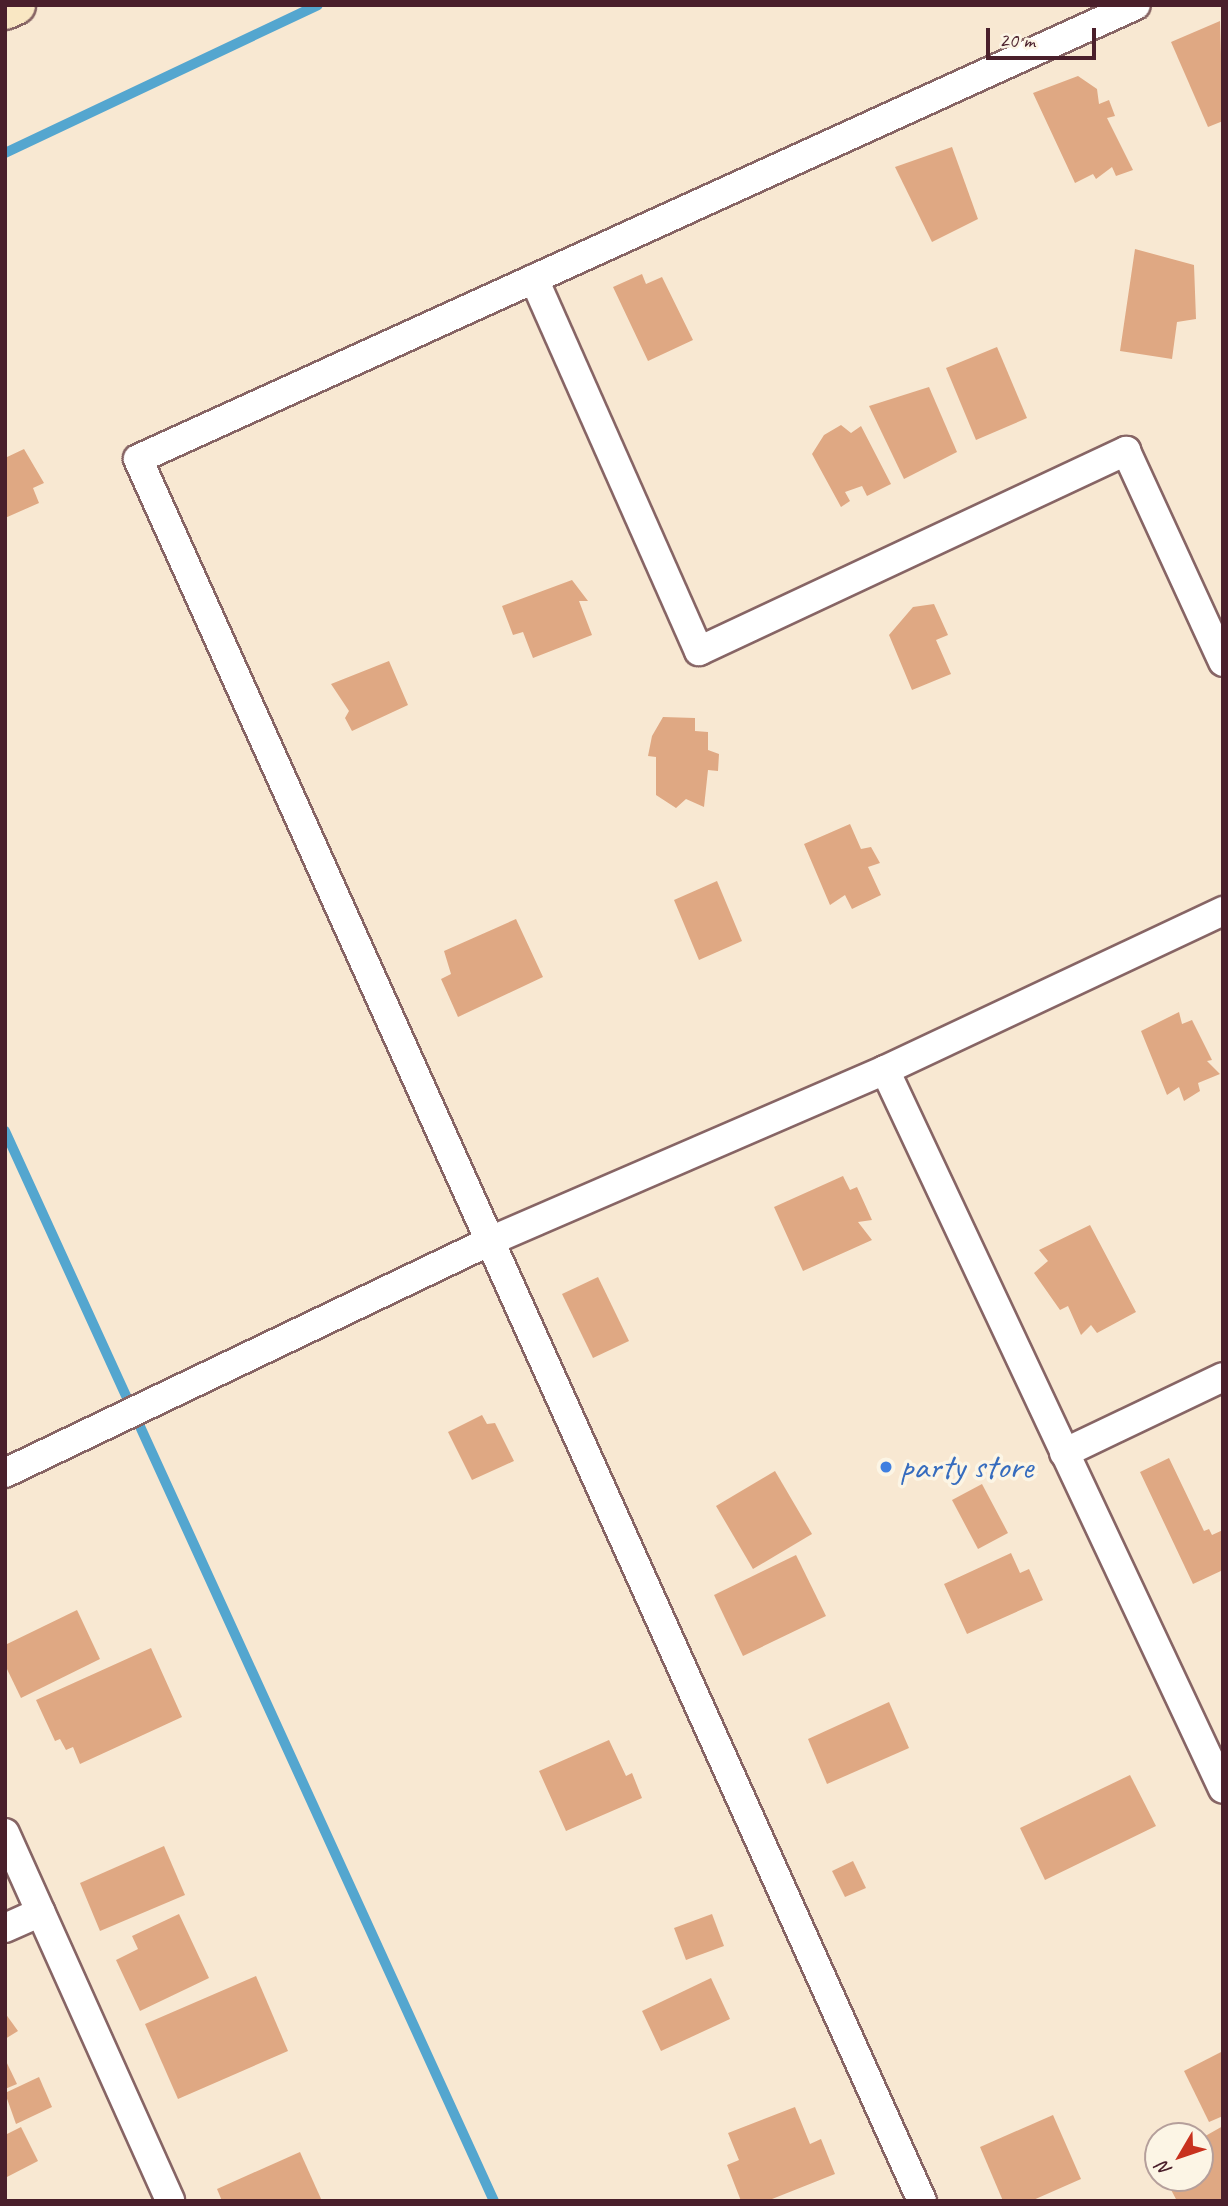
<!DOCTYPE html>
<style>
body{margin:0}
#map{position:relative;width:1228px;height:2206px;overflow:hidden;background:#f8e8d2;font-family:Caveat,sans-serif}
div>[style]{position:absolute}
.stream>*{height:10px;margin:-5px;padding:0 5px;transform-origin:5px;border-radius:5px;background:#54a6cf}
.building>*{inset:0;background:#dfa883}
.roads{filter:drop-shadow(2px 0 #876565) drop-shadow(-2px 0 #876565) drop-shadow(0 2px #876565) drop-shadow(0 -2px #876565)}
.street>*{height:28px;margin:-14px;padding:0 14px;transform-origin:14px;border-radius:14px;background:#fff}
.secondary>*{height:38px;margin:-19px;padding:0 19px;transform-origin:19px;border-radius:19px;background:#f9e7c3}
.dots>*{width:19px;height:19px;translate:-50% -50%;box-sizing:border-box;border:4px solid #fcf5e5;border-radius:50%}
span{translate:-50% -50%;white-space:nowrap;text-align:center;line-height:1.15;-webkit-text-stroke:7px #fcf5e5;paint-order:stroke}
.shop-label{font-size:35px;color:#366cbe}
.left{translate:0 -50%;text-align:left}
.frame{position:absolute;inset:0;border:7px solid #4a1f2b;pointer-events:none}
.north{position:absolute;left:1144px;top:2122px;width:70px;height:70px;box-sizing:border-box;background:#fcf5e5;border:2px solid #b59f9b;border-radius:50%;rotate:231deg;font-size:19px;font-weight:700;line-height:28px;text-align:center;color:#4a1f2b}
.north::after{content:'';display:block;margin:auto;width:24px;height:32px;background:#c8321e;clip-path:polygon(50% 0,100% 100%,50% 72%,0 100%)}
.scale{position:absolute;left:986px;top:28px;width:110px;height:32px;box-sizing:border-box;border:4px solid #4a1f2b;border-top:0;padding-left:9px;font-size:21px;line-height:24px;white-space:nowrap;color:#4a1f2b;-webkit-text-stroke:5px #fcf5e5;paint-order:stroke}
</style>
<div id="map">
<div class="stream">
<div style="left:5px;top:153px;width:346px;rotate:-25.3deg"></div>
<div style="left:5px;top:1131px;width:1176px;rotate:65.44deg"></div>
</div>
<div class="building">
<div style="clip-path:polygon(1220px 21px,1223px 121px,1208px 127px,1171px 42px)"></div>
<div style="clip-path:polygon(1078px 76px,1097px 89px,1099px 104px,1109px 100px,1115px 116px,1107px 118px,1133px 170px,1116px 176px,1112px 167px,1096px 179px,1093px 174px,1075px 183px,1033px 93px)"></div>
<div style="clip-path:polygon(952px 147px,978px 219px,932px 242px,895px 167px)"></div>
<div style="clip-path:polygon(1135px 249px,1194px 265px,1196px 319px,1177px 322px,1172px 359px,1120px 351px)"></div>
<div style="clip-path:polygon(642px 274px,646px 284px,662px 277px,693px 340px,648px 361px,613px 287px)"></div>
<div style="clip-path:polygon(997px 347px,1027px 418px,976px 440px,946px 368px)"></div>
<div style="clip-path:polygon(929px 387px,957px 452px,904px 479px,869px 406px)"></div>
<div style="clip-path:polygon(841px 425px,851px 433px,861px 426px,891px 484px,867px 496px,862px 486px,845px 492px,850px 501px,841px 507px,812px 454px,824px 435px)"></div>
<div style="clip-path:polygon(24px 449px,44px 483px,33px 488px,39px 503px,5px 518px,5px 458px)"></div>
<div style="clip-path:polygon(572px 580px,588px 601px,579px 601px,592px 635px,533px 658px,523px 632px,513px 635px,502px 606px)"></div>
<div style="clip-path:polygon(934px 604px,948px 635px,936px 640px,951px 674px,912px 690px,889px 635px,913px 607px)"></div>
<div style="clip-path:polygon(389px 661px,408px 705px,352px 731px,345px 718px,349px 711px,331px 684px)"></div>
<div style="clip-path:polygon(663px 717px,695px 718px,695px 731px,708px 732px,708px 750px,719px 754px,718px 771px,708px 770px,704px 807px,686px 799px,676px 808px,656px 795px,656px 757px,648px 756px,652px 736px)"></div>
<div style="clip-path:polygon(850px 824px,861px 849px,871px 847px,880px 863px,868px 867px,881px 895px,852px 909px,845px 895px,830px 905px,804px 844px)"></div>
<div style="clip-path:polygon(717px 881px,742px 941px,699px 960px,674px 900px)"></div>
<div style="clip-path:polygon(516px 919px,543px 977px,458px 1017px,441px 979px,451px 974px,444px 951px)"></div>
<div style="clip-path:polygon(1179px 1012px,1182px 1024px,1192px 1020px,1212px 1060px,1207px 1061px,1220px 1074px,1198px 1083px,1200px 1091px,1184px 1101px,1179px 1087px,1167px 1095px,1141px 1031px)"></div>
<div style="clip-path:polygon(843px 1176px,850px 1190px,857px 1187px,872px 1220px,858px 1222px,872px 1240px,803px 1271px,774px 1207px)"></div>
<div style="clip-path:polygon(1090px 1225px,1136px 1312px,1097px 1333px,1091px 1325px,1081px 1335px,1068px 1306px,1060px 1310px,1034px 1273px,1048px 1261px,1039px 1250px)"></div>
<div style="clip-path:polygon(598px 1277px,629px 1341px,593px 1358px,562px 1294px)"></div>
<div style="clip-path:polygon(482px 1415px,487px 1424px,495px 1423px,514px 1461px,472px 1480px,448px 1432px)"></div>
<div style="clip-path:polygon(1169px 1458px,1204px 1531px,1209px 1529px,1212px 1535px,1223px 1530px,1223px 1570px,1193px 1584px,1140px 1472px)"></div>
<div style="clip-path:polygon(775px 1471px,812px 1534px,753px 1569px,716px 1506px)"></div>
<div style="clip-path:polygon(982px 1484px,1008px 1533px,978px 1549px,952px 1500px)"></div>
<div style="clip-path:polygon(1011px 1553px,1020px 1573px,1029px 1569px,1043px 1600px,967px 1634px,944px 1584px)"></div>
<div style="clip-path:polygon(796px 1555px,826px 1616px,743px 1656px,714px 1595px)"></div>
<div style="clip-path:polygon(77px 1610px,100px 1659px,21px 1698px,5px 1665px,5px 1645px)"></div>
<div style="clip-path:polygon(151px 1648px,182px 1717px,80px 1764px,73px 1747px,66px 1750px,60px 1739px,55px 1741px,36px 1700px)"></div>
<div style="clip-path:polygon(889px 1702px,909px 1748px,827px 1784px,808px 1739px)"></div>
<div style="clip-path:polygon(609px 1740px,626px 1776px,632px 1773px,642px 1798px,566px 1831px,539px 1771px)"></div>
<div style="clip-path:polygon(1130px 1775px,1156px 1826px,1045px 1880px,1020px 1828px)"></div>
<div style="clip-path:polygon(164px 1846px,185px 1895px,100px 1931px,80px 1883px)"></div>
<div style="clip-path:polygon(853px 1861px,866px 1888px,845px 1897px,832px 1871px)"></div>
<div style="clip-path:polygon(179px 1914px,209px 1978px,140px 2011px,116px 1960px,138px 1949px,132px 1936px)"></div>
<div style="clip-path:polygon(712px 1914px,724px 1946px,686px 1960px,674px 1928px)"></div>
<div style="clip-path:polygon(256px 1976px,288px 2051px,178px 2099px,145px 2024px)"></div>
<div style="clip-path:polygon(711px 1978px,730px 2019px,661px 2051px,642px 2011px)"></div>
<div style="clip-path:polygon(5px 2013px,18px 2031px,5px 2039px)"></div>
<div style="clip-path:polygon(1223px 2051px,1223px 2116px,1209px 2122px,1184px 2071px)"></div>
<div style="clip-path:polygon(5px 2059px,17px 2084px,5px 2089px)"></div>
<div style="clip-path:polygon(39px 2077px,52px 2107px,16px 2124px,5px 2093px)"></div>
<div style="clip-path:polygon(795px 2107px,810px 2144px,821px 2139px,835px 2174px,767px 2201px,741px 2201px,727px 2165px,739px 2160px,728px 2133px)"></div>
<div style="clip-path:polygon(1053px 2115px,1081px 2179px,1031px 2201px,1003px 2201px,980px 2147px)"></div>
<div style="clip-path:polygon(1223px 2126px,1223px 2201px,1177px 2201px,1169px 2186px,1181px 2178px,1200px 2178px,1200px 2164px,1207px 2160px,1200px 2139px)"></div>
<div style="clip-path:polygon(21px 2127px,38px 2161px,5px 2178px,5px 2135px)"></div>
<div style="clip-path:polygon(300px 2152px,322px 2201px,222px 2201px,217px 2189px)"></div>
</div>
<div class="roads">
<div class="street">
<div style="left:534px;top:279px;width:407px;rotate:66.1deg"></div>
<div style="left:699px;top:651px;width:472px;rotate:-25.1deg"></div>
<div style="left:1126px;top:451px;width:232px;rotate:65.3deg"></div>
<div style="left:885px;top:1070px;width:794px;rotate:64.82deg"></div>
<div style="left:1064px;top:1453px;width:176px;rotate:-25.5deg"></div>
<div style="left:5px;top:1473px;width:538px;rotate:-25.56deg"></div>
<div style="left:490px;top:1241px;width:430px;rotate:-23.4deg"></div>
<div style="left:885px;top:1070px;width:374px;rotate:-25.2deg"></div>
<div style="left:5px;top:1833px;width:403px;rotate:65.8deg"></div>
<div style="left:5px;top:1928px;width:39px;rotate:-24deg"></div>
<div style="left:922px;top:2201px;width:1910px;rotate:-114.23deg"></div>
<div style="left:138px;top:459px;width:1096px;rotate:-24.46deg"></div>
</div>
<div class="secondary">
<div style="left:5px;top:10px;width:12px;rotate:-24deg"></div>
</div>
</div>
<div class="dots">
<div style="left:886px;top:1467px;background:#3f7fe0"></div>
</div>
<div class="shop-label">
<span class="left" style="left:900px;top:1467px">party store</span>
</div>
<div class="frame"></div>
<div class="north">N</div>
<div class="scale">20 m</div>
</div>
